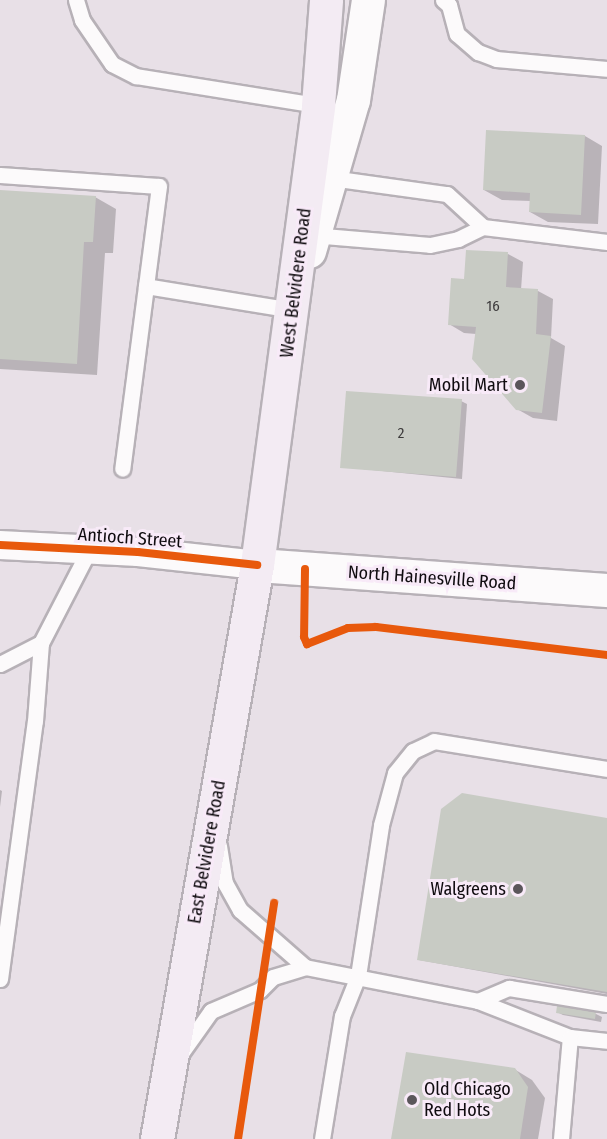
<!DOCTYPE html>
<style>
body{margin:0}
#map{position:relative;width:607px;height:1139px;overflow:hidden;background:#e8e0e7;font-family:"Fira Sans Condensed",sans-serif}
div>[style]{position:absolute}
.shadow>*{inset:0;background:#0003}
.building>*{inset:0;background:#c8cbc4}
.roads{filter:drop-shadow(2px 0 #b7b1b7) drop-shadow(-2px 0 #b7b1b7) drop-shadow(0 2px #b7b1b7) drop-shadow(0 -2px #b7b1b7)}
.service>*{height:15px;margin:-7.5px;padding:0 7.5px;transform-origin:7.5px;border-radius:7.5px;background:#fcfafb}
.minor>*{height:28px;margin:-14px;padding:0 14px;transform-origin:14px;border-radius:14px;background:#fcfafb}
.secondary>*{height:33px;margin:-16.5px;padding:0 16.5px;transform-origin:16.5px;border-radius:16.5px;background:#fcfafb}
.primary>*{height:33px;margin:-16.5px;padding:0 16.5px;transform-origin:16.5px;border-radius:16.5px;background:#f3ebf3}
.cycleway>*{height:8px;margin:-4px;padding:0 4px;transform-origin:4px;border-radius:4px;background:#e8590c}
.dots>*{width:16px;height:16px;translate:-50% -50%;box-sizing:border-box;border:3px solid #f8eaf8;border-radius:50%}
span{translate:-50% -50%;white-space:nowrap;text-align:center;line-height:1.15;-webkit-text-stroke:6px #f8eaf8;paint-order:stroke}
.number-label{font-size:15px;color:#3d3b3c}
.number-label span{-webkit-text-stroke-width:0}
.street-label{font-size:18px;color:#0f0b0f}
.poi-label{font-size:18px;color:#0f0b0f}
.right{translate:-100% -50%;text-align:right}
.left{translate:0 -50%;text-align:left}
</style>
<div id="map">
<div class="shadow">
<div style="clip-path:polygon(585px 136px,602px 146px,598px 224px,548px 222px,530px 212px,531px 201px,502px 200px,484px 190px)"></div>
<div style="clip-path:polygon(0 191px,95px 197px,116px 209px,113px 253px,105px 253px,97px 375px,0 369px)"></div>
<div style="clip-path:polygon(508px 254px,523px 262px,521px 290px,538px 291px,553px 299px,551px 338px,565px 346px,557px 421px,533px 418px,517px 409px,476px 334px,464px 333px,449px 324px,466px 281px)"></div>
<div style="clip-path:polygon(461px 401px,467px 404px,462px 479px,342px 467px)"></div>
<div style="clip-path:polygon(0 790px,2px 791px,0 807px)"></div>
<div style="clip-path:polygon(607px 819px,607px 994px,419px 960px)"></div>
<div style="clip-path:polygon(558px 1007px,596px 1014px,602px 1017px,601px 1022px,563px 1015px,557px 1012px)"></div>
<div style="clip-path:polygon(514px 1069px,532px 1080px,545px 1098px,538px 1139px,393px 1139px)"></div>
</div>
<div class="building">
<div style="clip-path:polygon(486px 130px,585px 135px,581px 215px,529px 212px,530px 193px,483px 190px)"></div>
<div style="clip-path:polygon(0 190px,96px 196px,93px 242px,84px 242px,77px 364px,0 359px)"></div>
<div style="clip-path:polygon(466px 250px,508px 252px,506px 287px,538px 289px,536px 334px,551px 336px,542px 413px,516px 410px,472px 359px,476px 327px,448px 325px,451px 278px,464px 279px)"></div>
<div style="clip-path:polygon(346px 391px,462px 399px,456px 477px,340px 468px)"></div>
<div style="clip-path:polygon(462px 793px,607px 818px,607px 992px,417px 960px,441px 809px)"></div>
<div style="clip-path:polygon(557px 1006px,596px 1012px,595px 1019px,556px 1013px)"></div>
<div style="clip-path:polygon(406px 1052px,515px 1068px,528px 1087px,520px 1139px,391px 1139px)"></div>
</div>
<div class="roads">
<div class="service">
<div style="left:76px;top:0;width:21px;rotate:73deg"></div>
<div style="left:82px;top:20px;width:53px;rotate:55.7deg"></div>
<div style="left:112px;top:64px;width:27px;rotate:27deg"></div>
<div style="left:136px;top:76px;width:184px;rotate:9.1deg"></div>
<div style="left:443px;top:0;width:8px;rotate:40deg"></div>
<div style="left:449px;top:5px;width:30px;rotate:75deg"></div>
<div style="left:457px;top:34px;width:28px;rotate:41deg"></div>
<div style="left:478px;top:52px;width:19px;rotate:21deg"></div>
<div style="left:496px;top:59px;width:111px;rotate:5.1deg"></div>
<div style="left:0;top:175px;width:159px;rotate:4deg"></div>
<div style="left:159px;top:186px;width:285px;rotate:97.4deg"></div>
<div style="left:331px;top:178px;width:117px;rotate:7.9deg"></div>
<div style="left:447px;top:194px;width:49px;rotate:42.5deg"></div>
<div style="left:312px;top:235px;width:118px;rotate:4.8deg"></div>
<div style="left:430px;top:245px;width:29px;rotate:-12deg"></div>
<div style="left:458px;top:239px;width:28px;rotate:-26deg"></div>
<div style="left:483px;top:227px;width:125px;rotate:6.9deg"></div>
<div style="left:146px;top:286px;width:148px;rotate:9.3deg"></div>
<div style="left:0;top:664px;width:46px;rotate:-27.1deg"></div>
<div style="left:219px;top:846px;width:37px;rotate:81deg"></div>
<div style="left:225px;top:883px;width:31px;rotate:61deg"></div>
<div style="left:240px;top:910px;width:86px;rotate:41.2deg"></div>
<div style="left:305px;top:967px;width:176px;rotate:11.1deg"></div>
<div style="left:478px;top:1001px;width:99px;rotate:21.4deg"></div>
<div style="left:570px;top:1037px;width:37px;rotate:6deg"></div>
<div style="left:0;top:979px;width:260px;rotate:-82.3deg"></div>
<div style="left:35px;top:721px;width:78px;rotate:-85.6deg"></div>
<div style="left:41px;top:643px;width:105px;rotate:-62.7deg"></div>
<div style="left:478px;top:1001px;width:34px;rotate:-23deg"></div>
<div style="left:509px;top:988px;width:99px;rotate:9.3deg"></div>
<div style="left:182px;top:1052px;width:50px;rotate:-54.7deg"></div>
<div style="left:211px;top:1011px;width:53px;rotate:-23.2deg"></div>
<div style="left:260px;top:990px;width:18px;rotate:-45deg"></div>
<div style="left:273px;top:977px;width:34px;rotate:-17deg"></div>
<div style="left:322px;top:1139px;width:125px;rotate:-80.8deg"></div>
<div style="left:342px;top:1016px;width:43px;rotate:-68.2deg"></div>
<div style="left:358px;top:976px;width:153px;rotate:-81.3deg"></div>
<div style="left:381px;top:825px;width:54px;rotate:-74.9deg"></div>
<div style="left:395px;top:773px;width:28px;rotate:-51deg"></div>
<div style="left:413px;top:751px;width:23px;rotate:-25deg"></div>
<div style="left:434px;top:741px;width:175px;rotate:9.2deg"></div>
<div style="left:561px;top:1139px;width:102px;rotate:-85deg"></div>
</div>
<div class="minor">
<div style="left:0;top:545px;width:138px;rotate:2.9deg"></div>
<div style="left:138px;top:552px;width:120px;rotate:6.2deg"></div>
</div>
<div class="secondary">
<div style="left:309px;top:251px;width:157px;rotate:-73.8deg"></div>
<div style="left:353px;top:100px;width:101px;rotate:-81.5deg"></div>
<div style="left:257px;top:565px;width:351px;rotate:4.1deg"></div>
</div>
<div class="primary">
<div style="left:157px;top:1139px;width:583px;rotate:-80.12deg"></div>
<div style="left:257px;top:565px;width:464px;rotate:-82.4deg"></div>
<div style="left:318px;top:105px;width:105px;rotate:-85.6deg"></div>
</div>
</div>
<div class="cycleway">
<div style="left:0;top:545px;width:138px;rotate:2.9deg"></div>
<div style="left:138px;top:552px;width:120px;rotate:6.2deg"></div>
<div style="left:305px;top:569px;width:68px;rotate:90.8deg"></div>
<div style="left:304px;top:637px;width:8px;rotate:67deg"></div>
<div style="left:307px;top:644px;width:44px;rotate:-21.3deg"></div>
<div style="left:348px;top:628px;width:28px;rotate:-2deg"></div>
<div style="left:376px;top:627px;width:233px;rotate:6.9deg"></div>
<div style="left:238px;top:1139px;width:239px;rotate:-81.3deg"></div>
</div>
<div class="dots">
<div style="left:520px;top:385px;background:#5b565b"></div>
<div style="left:518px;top:889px;background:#5b565b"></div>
<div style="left:412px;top:1100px;background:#5b565b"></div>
</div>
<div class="number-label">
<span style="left:493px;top:307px">16</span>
<span style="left:401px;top:434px">2</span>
</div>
<div class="street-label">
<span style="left:296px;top:283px;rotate:-83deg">West Belvidere Road</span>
<span style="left:130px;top:538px;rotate:4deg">Antioch Street</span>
<span style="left:432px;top:578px;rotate:4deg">North Hainesville Road</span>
<span style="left:207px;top:852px;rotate:-80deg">East Belvidere Road</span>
</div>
<div class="poi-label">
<span class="right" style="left:508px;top:385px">Mobil Mart</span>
<span class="right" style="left:506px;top:889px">Walgreens</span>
<span class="left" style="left:424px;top:1100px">Old Chicago<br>Red Hots</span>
</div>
</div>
